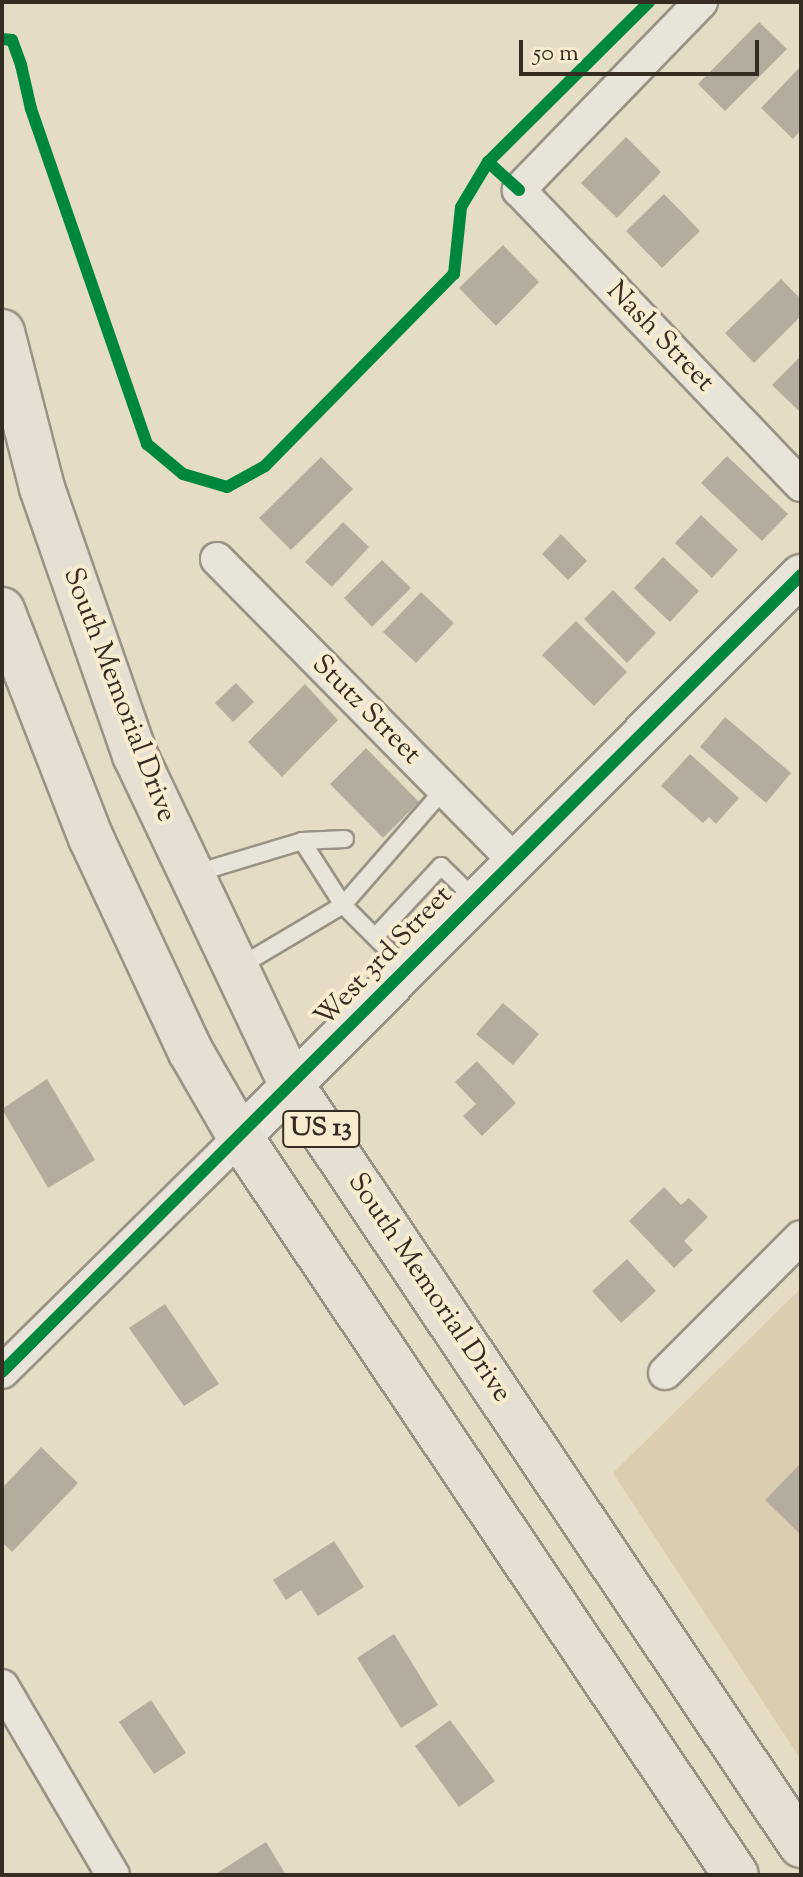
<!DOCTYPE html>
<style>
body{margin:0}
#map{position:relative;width:803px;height:1877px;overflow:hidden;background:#e5dcc5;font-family:"Sorts Mill Goudy",serif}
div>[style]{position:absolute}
.green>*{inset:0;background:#dbceb0}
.building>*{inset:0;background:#b4ad9d}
.roads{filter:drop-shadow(2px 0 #999385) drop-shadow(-2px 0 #999385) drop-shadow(0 2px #999385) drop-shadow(0 -2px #999385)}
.service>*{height:16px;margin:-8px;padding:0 8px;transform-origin:8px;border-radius:8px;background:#e9e4d9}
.minor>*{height:32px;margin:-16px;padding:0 16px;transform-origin:16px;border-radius:16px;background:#e9e4d9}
.tertiary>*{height:40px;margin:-20px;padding:0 20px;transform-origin:20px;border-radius:20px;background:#e9e4d9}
.primary>*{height:44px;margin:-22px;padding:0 22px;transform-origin:22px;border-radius:22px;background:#e6e0d3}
.cycleway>*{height:12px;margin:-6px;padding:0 6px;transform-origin:6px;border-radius:6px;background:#00873e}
span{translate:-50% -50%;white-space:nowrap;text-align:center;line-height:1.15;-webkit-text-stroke:8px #f7ecd0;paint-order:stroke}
.shield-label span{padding:2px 6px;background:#f7ecd0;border:2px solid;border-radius:6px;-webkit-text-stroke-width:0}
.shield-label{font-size:26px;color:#362d22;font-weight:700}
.street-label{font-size:28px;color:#362d22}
.frame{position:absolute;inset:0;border:4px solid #362d22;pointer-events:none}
.scale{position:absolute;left:519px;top:40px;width:240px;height:36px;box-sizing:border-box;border:4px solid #362d22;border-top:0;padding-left:10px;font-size:24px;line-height:28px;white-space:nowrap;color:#362d22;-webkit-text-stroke:6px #f7ecd0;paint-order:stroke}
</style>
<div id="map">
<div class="green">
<div style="clip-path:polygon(801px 1288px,801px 1760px,613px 1473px)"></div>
</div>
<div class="building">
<div style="clip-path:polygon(759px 22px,787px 49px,725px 111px,698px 84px)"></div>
<div style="clip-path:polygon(799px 68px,801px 130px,793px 139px,761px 108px)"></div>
<div style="clip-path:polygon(626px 137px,661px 172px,617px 218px,581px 183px)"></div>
<div style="clip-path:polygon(664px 194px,700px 231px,662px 268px,626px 231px)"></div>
<div style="clip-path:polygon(503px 245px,539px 282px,496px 326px,459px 288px)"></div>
<div style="clip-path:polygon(781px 279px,801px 299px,801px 316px,754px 363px,725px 333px)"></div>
<div style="clip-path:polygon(801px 356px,801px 413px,772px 385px)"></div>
<div style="clip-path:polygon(727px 456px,788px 514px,762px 541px,701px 483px)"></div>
<div style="clip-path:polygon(321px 457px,353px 489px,291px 550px,259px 518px)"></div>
<div style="clip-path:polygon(701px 515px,738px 550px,712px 578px,675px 543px)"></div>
<div style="clip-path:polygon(343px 522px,369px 547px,332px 587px,305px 562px)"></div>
<div style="clip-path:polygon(561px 534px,587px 561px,568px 580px,542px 554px)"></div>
<div style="clip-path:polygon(663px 557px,699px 591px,670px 622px,634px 588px)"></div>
<div style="clip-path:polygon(382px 560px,411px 588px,372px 627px,344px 598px)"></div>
<div style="clip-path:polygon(613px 590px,656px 633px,627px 663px,584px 619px)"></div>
<div style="clip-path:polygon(421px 592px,454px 623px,416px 663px,383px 632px)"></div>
<div style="clip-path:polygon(576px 621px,627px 672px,594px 706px,542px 655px)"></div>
<div style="clip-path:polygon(236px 683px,254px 702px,233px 722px,215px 703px)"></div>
<div style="clip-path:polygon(305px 684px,338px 720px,282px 777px,248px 742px)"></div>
<div style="clip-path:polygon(725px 717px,791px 773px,766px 803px,700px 747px)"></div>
<div style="clip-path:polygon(366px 748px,419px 802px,383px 838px,330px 784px)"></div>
<div style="clip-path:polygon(690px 754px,739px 798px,716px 824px,709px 817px,703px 823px,661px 786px)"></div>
<div style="clip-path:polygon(503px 1003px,539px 1034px,513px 1065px,476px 1034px)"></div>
<div style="clip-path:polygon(477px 1061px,516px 1103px,482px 1136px,463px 1116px,476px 1104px,455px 1082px)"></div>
<div style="clip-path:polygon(47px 1079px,95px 1160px,48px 1188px,2px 1109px)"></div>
<div style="clip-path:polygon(664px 1187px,681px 1205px,689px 1198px,708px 1217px,684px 1241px,693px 1250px,674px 1268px,629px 1221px)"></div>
<div style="clip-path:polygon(627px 1259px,656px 1291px,621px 1323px,592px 1291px)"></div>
<div style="clip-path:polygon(165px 1304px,219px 1384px,184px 1406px,129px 1328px)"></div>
<div style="clip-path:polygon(41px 1447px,78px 1483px,12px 1552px,2px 1542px,2px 1488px)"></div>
<div style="clip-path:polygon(801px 1463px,801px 1535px,765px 1500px)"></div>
<div style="clip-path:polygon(334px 1541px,364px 1587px,318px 1616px,301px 1590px,286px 1600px,273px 1580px)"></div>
<div style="clip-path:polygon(394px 1634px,438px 1705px,401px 1728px,357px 1658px)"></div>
<div style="clip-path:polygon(151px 1700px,186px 1753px,154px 1774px,119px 1722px)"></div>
<div style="clip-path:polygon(450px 1720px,495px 1781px,459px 1807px,415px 1746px)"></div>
<div style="clip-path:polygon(266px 1842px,286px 1875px,214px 1875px)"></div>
</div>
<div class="roads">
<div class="service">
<div style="left:302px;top:841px;width:43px;rotate:-2.7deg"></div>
<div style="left:193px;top:874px;width:114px;rotate:-16.8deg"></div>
<div style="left:302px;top:841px;width:76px;rotate:57.4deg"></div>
<div style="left:343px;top:905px;width:91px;rotate:45deg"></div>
<div style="left:375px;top:937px;width:97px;rotate:-47.1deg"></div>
<div style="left:441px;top:866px;width:47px;rotate:44.1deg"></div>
<div style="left:237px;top:968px;width:123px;rotate:-30.7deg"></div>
<div style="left:343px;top:905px;width:155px;rotate:-48.9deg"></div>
</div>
<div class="minor">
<div style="left:701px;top:2px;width:262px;rotate:134.1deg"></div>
<div style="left:519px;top:190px;width:408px;rotate:46.3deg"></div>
<div style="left:217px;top:559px;width:424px;rotate:45.4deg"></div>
<div style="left:2px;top:1372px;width:334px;rotate:-44.6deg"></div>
<div style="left:665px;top:1373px;width:192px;rotate:-45deg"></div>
<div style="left:2px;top:1686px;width:219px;rotate:59.6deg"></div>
</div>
<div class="tertiary">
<div style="left:240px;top:1137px;width:794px;rotate:-45.05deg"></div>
</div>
<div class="primary">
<div style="left:2px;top:332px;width:161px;rotate:75.6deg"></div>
<div style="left:42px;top:488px;width:283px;rotate:70.8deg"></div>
<div style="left:135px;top:755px;width:366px;rotate:64.6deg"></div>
<div style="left:292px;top:1086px;width:914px;rotate:56.15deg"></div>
<div style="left:2px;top:610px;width:245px;rotate:68.7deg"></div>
<div style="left:91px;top:838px;width:236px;rotate:65deg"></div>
<div style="left:191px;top:1052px;width:98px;rotate:60deg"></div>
<div style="left:240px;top:1137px;width:889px;rotate:56.1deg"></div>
</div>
</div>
<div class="cycleway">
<div style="left:2px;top:39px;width:10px;rotate:6deg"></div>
<div style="left:12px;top:40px;width:27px;rotate:70deg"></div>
<div style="left:21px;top:65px;width:45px;rotate:77.2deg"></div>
<div style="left:31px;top:109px;width:355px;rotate:70.9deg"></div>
<div style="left:147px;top:444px;width:47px;rotate:39.8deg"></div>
<div style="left:183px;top:474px;width:46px;rotate:16.5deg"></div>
<div style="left:227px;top:487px;width:43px;rotate:-28.9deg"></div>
<div style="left:265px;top:466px;width:269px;rotate:-45.5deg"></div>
<div style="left:454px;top:274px;width:67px;rotate:-84deg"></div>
<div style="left:461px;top:207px;width:52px;rotate:-59deg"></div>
<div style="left:519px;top:190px;width:42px;rotate:-137.9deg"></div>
<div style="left:488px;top:162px;width:227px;rotate:-44.8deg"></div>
<div style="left:2px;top:1372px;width:1129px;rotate:-44.93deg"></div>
</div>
<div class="shield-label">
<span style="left:321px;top:1129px">US 13</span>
</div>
<div class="street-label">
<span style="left:660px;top:337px;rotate:46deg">Nash Street</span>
<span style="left:119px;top:695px;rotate:69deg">South Memorial Drive</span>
<span style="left:366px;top:710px;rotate:45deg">Stutz Street</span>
<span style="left:384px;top:957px;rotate:-46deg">West 3rd Street</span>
<span style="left:429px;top:1288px;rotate:56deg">South Memorial Drive</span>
</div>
<div class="frame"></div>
<div class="scale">50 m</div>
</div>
